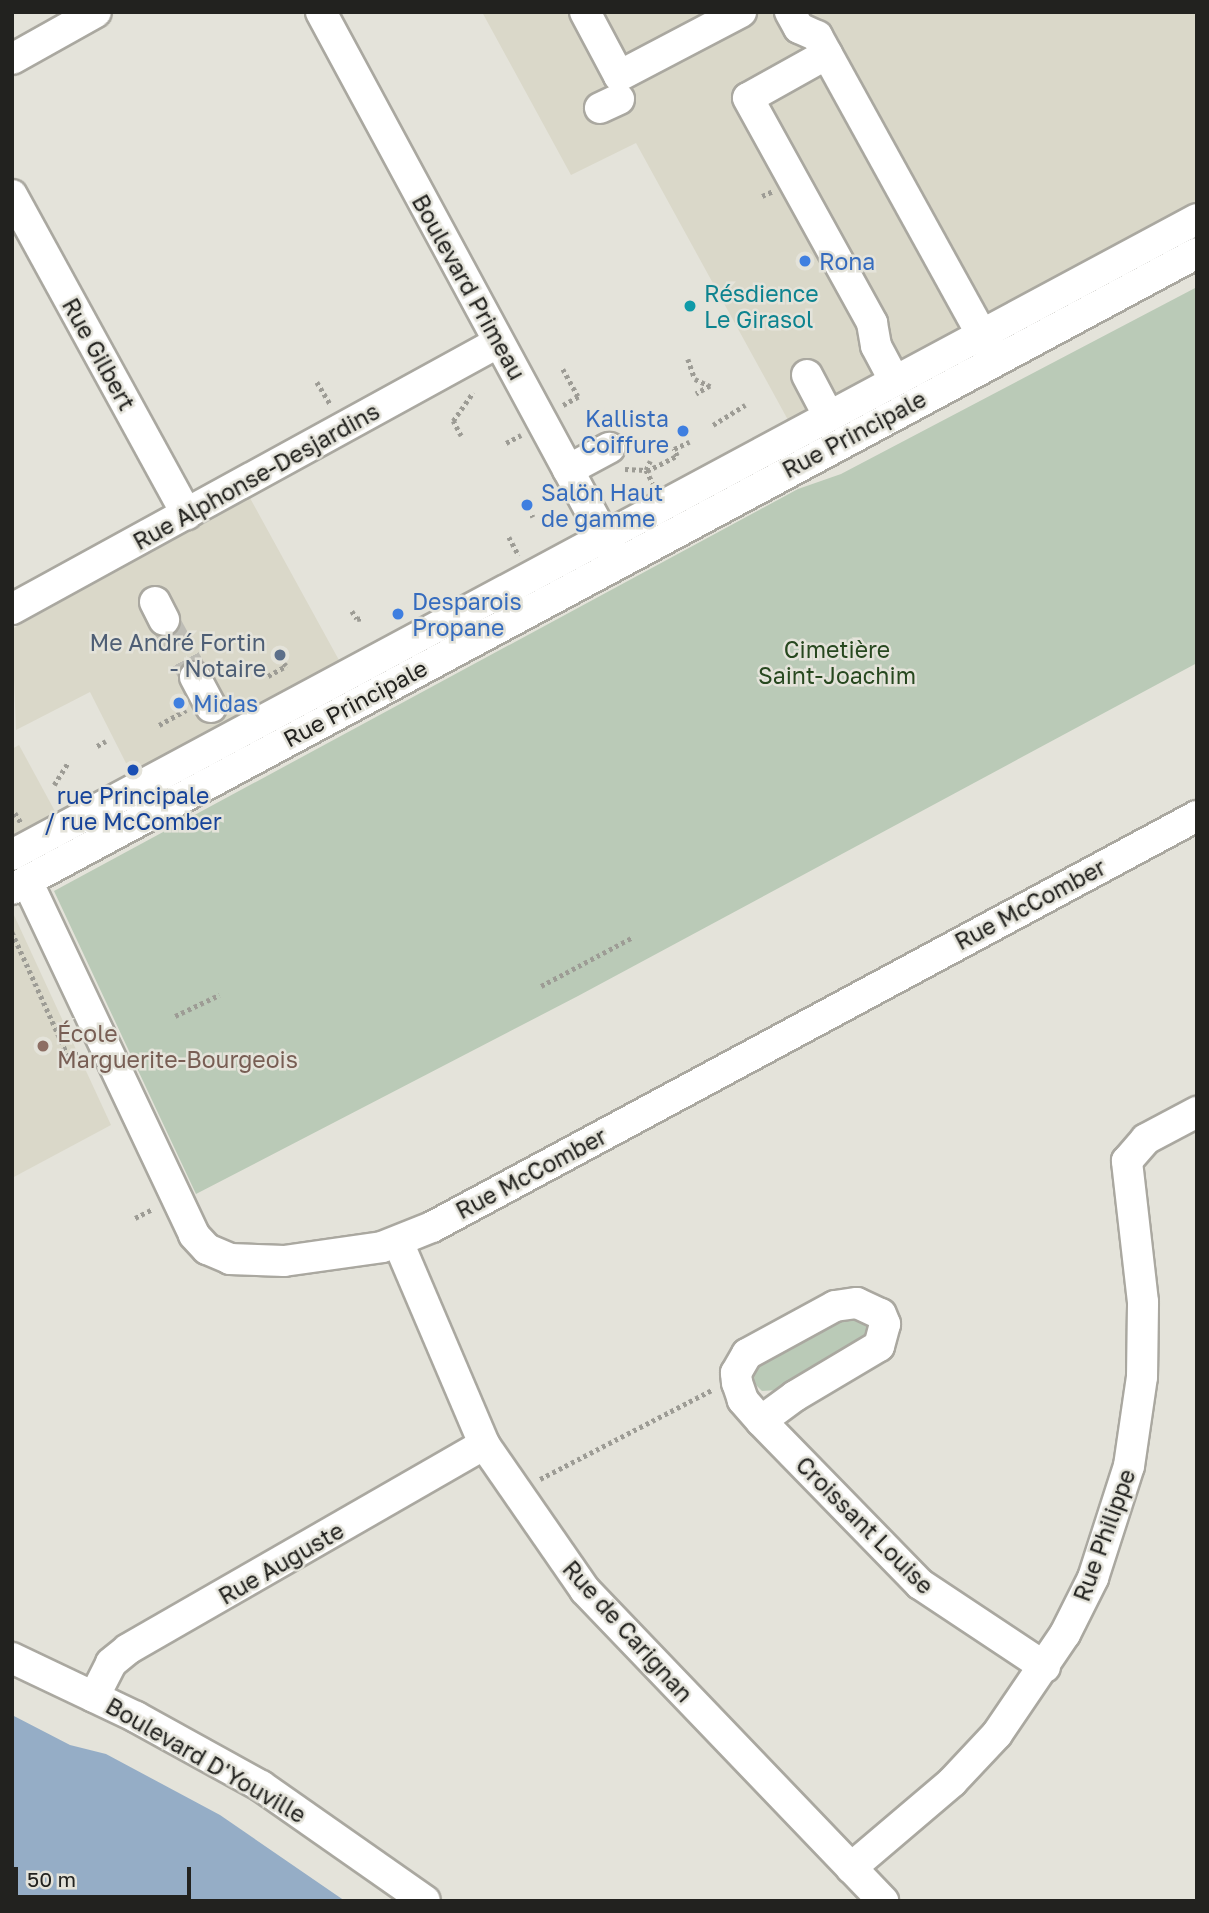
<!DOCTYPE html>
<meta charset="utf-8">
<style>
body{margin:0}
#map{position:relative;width:1209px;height:1913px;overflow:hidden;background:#e4e3da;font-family:"Golos Text",sans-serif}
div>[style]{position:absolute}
.built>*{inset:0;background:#dad8c9}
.green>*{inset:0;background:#bacab7}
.water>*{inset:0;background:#95adc6}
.minor-tunnel>*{height:30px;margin-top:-15px;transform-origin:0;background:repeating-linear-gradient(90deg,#bdbcb5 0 30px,transparent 0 45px)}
.path>*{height:4.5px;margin-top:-2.25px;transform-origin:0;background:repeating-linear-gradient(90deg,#9d9c95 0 3.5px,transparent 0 7px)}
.roads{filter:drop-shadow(2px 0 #aaa8a0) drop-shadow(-2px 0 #aaa8a0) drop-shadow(0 2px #aaa8a0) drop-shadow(0 -2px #aaa8a0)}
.minor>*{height:30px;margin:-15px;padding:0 15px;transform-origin:15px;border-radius:15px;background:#fff}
.dots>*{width:19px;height:19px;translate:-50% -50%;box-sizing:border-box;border:4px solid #e4e3da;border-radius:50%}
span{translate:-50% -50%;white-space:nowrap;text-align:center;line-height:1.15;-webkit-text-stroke:5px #e4e3da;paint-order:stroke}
.shop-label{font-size:23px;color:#366cbe}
.left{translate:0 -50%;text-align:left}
.right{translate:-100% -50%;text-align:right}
.street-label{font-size:23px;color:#22221f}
.culture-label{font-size:23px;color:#0d838f}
.service-label{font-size:23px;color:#4e5e75}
.park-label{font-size:23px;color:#27481f}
.transit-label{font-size:23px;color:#164399}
.education-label{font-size:23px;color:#785e54}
.frame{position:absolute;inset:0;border:14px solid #22221f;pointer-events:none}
.scale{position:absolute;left:14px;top:1867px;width:177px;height:32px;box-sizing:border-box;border:4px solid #22221f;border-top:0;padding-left:9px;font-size:21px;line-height:24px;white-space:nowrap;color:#22221f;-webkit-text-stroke:5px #e4e3da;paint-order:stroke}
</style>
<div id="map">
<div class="built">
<div style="clip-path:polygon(482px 12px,1197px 12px,1197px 203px,788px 420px,636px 143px,571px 175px)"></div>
<div style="clip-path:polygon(250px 498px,340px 662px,132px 775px,90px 692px,16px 730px,12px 629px)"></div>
<div style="clip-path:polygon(19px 745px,57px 815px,12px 840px,12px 749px)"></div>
<div style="clip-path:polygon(13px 913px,111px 1125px,12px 1178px,12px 913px)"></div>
</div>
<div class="green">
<div style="clip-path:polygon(1197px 287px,1197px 663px,578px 996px,196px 1194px,54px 891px,798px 489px,841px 474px)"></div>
<div style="clip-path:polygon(851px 1316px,868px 1325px,865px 1339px,856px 1348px,777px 1390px,762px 1391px,753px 1382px,754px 1366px,823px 1326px)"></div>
</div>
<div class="water">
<div style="clip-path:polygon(12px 1715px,70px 1745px,106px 1754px,220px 1815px,345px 1901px,12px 1901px)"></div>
</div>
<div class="minor-tunnel">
<div style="left:164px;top:620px;width:65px;rotate:61.5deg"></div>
</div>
<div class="path">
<div style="left:762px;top:196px;width:12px;rotate:-24deg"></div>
<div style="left:688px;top:359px;width:21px;rotate:71deg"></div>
<div style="left:695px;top:379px;width:17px;rotate:25deg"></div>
<div style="left:710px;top:386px;width:16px;rotate:150deg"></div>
<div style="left:563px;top:369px;width:31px;rotate:61deg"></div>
<div style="left:317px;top:382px;width:27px;rotate:59deg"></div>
<div style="left:563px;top:405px;width:18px;rotate:-29deg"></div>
<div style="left:713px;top:425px;width:38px;rotate:-32deg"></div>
<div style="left:461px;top:436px;width:17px;rotate:-118deg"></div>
<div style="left:453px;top:421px;width:35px;rotate:-55deg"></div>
<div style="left:506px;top:443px;width:17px;rotate:-28deg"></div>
<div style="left:625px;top:469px;width:21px;rotate:3deg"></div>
<div style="left:646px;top:470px;width:15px;rotate:62deg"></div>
<div style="left:646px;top:470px;width:10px;rotate:-66deg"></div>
<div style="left:647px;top:471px;width:34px;rotate:-27deg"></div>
<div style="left:677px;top:456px;width:8px;rotate:-113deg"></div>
<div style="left:674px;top:449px;width:17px;rotate:-25deg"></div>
<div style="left:529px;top:509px;width:9px;rotate:63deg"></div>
<div style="left:509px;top:537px;width:21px;rotate:62deg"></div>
<div style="left:352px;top:611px;width:9px;rotate:58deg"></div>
<div style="left:357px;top:619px;width:6px;rotate:-9deg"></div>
<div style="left:268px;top:676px;width:21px;rotate:-29deg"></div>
<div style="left:286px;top:666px;width:4px;rotate:-135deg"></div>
<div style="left:159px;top:725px;width:31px;rotate:-29deg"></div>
<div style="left:97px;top:746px;width:10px;rotate:-29deg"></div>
<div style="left:54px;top:785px;width:26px;rotate:-58deg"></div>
<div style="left:15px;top:813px;width:13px;rotate:58deg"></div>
<div style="left:12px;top:932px;width:138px;rotate:65.7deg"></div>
<div style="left:69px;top:1058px;width:12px;rotate:-24deg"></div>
<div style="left:541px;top:986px;width:104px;rotate:-28deg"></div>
<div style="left:175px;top:1016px;width:49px;rotate:-25.5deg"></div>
<div style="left:135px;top:1218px;width:20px;rotate:-27deg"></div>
<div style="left:540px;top:1479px;width:194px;rotate:-27.4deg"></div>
</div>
<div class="roads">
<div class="minor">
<div style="left:321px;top:12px;width:613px;rotate:61.64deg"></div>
<div style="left:585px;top:12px;width:72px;rotate:62deg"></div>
<div style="left:619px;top:76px;width:138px;rotate:-27.7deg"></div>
<div style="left:790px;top:12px;width:18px;rotate:61deg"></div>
<div style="left:799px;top:28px;width:20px;rotate:24deg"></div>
<div style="left:817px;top:36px;width:359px;rotate:61.1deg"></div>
<div style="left:827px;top:54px;width:90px;rotate:150.9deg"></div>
<div style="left:748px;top:98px;width:257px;rotate:61.1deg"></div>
<div style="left:872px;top:323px;width:23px;rotate:80deg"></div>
<div style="left:876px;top:346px;width:38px;rotate:62deg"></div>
<div style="left:12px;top:59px;width:96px;rotate:-29.2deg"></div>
<div style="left:600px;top:108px;width:21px;rotate:-25deg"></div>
<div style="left:12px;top:195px;width:364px;rotate:61.3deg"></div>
<div style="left:807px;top:375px;width:45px;rotate:62.3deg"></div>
<div style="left:568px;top:470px;width:47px;rotate:-28.2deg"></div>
<div style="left:155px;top:602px;width:20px;rotate:63deg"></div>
<div style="left:12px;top:609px;width:555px;rotate:-28.73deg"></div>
<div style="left:195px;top:677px;width:34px;rotate:62deg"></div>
<div style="left:12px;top:855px;width:1345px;rotate:-28.22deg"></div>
<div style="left:27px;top:881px;width:391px;rotate:64.7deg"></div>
<div style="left:194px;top:1235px;width:19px;rotate:47deg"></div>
<div style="left:207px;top:1249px;width:25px;rotate:23deg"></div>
<div style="left:230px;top:1259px;width:54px;rotate:2.1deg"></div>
<div style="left:284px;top:1261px;width:99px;rotate:-8.1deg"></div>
<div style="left:382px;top:1247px;width:54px;rotate:-21.8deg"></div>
<div style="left:432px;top:1227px;width:868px;rotate:-28.25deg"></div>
<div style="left:12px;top:889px;width:1345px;rotate:-28.22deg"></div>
<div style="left:398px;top:1242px;width:220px;rotate:66.9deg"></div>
<div style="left:484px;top:1444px;width:178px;rotate:55.3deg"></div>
<div style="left:585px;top:1590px;width:431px;rotate:46.2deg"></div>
<div style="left:857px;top:1303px;width:26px;rotate:25deg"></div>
<div style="left:881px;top:1314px;width:11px;rotate:68deg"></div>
<div style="left:885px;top:1324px;width:23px;rotate:105deg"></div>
<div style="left:879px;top:1346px;width:98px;rotate:149.2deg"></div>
<div style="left:795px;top:1396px;width:42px;rotate:143.7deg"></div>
<div style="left:761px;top:1421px;width:28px;rotate:-131deg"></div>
<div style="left:743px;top:1400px;width:18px;rotate:-109deg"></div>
<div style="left:737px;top:1383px;width:10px;rotate:-96deg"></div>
<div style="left:736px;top:1373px;width:22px;rotate:-60deg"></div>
<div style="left:747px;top:1354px;width:100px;rotate:-28.6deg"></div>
<div style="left:835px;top:1306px;width:22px;rotate:-8deg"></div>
<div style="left:761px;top:1421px;width:228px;rotate:45.7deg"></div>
<div style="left:920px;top:1584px;width:150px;rotate:33.6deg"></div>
<div style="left:12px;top:1658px;width:137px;rotate:25.4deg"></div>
<div style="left:136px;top:1717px;width:143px;rotate:28.9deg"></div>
<div style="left:261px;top:1786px;width:200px;rotate:35deg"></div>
<div style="left:94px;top:1697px;width:38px;rotate:-63deg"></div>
<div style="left:111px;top:1663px;width:22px;rotate:-39deg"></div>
<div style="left:128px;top:1649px;width:411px;rotate:-29.9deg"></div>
<div style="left:851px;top:1868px;width:133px;rotate:-40.4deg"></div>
<div style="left:952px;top:1782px;width:66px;rotate:-46.8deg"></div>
<div style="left:997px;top:1734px;width:121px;rotate:-55.8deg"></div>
<div style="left:1065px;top:1634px;width:63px;rotate:-63.4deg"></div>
<div style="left:1093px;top:1578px;width:118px;rotate:-72.2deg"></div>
<div style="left:1129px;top:1466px;width:90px;rotate:-81.7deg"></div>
<div style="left:1142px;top:1377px;width:75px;rotate:-89.2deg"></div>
<div style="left:1143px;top:1302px;width:142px;rotate:-96.5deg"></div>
<div style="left:1127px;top:1161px;width:29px;rotate:-49deg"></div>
<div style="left:1146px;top:1139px;width:58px;rotate:-27.9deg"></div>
</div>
</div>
<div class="dots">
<div style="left:805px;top:261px;background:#3f7fe0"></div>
<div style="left:690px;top:306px;background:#0f9aa8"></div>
<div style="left:683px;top:431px;background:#3f7fe0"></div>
<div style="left:527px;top:505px;background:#3f7fe0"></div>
<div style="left:398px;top:614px;background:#3f7fe0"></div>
<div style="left:280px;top:655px;background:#5c6f8a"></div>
<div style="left:179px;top:703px;background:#3f7fe0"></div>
<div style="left:133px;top:770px;background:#1a4fb4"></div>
<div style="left:43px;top:1046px;background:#8d6e63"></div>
</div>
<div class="shop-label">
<span class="left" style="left:819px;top:261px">Rona</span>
<span class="right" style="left:669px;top:431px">Kallista<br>Coiffure</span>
<span class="left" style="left:541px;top:505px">Salön Haut<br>de gamme</span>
<span class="left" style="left:412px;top:614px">Desparois<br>Propane</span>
<span class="left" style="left:193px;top:703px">Midas</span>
</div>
<div class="street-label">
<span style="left:469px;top:287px;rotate:61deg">Boulevard Primeau</span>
<span style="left:99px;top:354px;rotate:61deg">Rue Gilbert</span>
<span style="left:854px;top:434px;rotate:-28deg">Rue Principale</span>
<span style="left:256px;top:476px;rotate:-29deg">Rue Alphonse-Desjardins</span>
<span style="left:355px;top:703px;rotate:-28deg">Rue Principale</span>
<span style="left:1030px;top:904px;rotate:-28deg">Rue McComber</span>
<span style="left:531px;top:1173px;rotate:-28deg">Rue McComber</span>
<span style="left:865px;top:1525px;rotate:45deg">Croissant Louise</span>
<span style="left:1104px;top:1535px;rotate:-70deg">Rue Philippe</span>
<span style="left:281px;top:1563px;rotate:-30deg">Rue Auguste</span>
<span style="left:628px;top:1631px;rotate:48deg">Rue de Carignan</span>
<span style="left:206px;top:1760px;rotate:30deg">Boulevard D'Youville</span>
</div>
<div class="culture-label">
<span class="left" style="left:704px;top:306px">Résdience<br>Le Girasol</span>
</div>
<div class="service-label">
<span class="right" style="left:266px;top:655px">Me André Fortin<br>- Notaire</span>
</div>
<div class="park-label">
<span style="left:837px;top:662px">Cimetière<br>Saint-Joachim</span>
</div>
<div class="transit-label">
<span style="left:133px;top:808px">rue Principale<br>/ rue McComber</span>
</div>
<div class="education-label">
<span class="left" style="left:57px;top:1046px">École<br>Marguerite-Bourgeois</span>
</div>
<div class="frame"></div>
<div class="scale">50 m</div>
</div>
